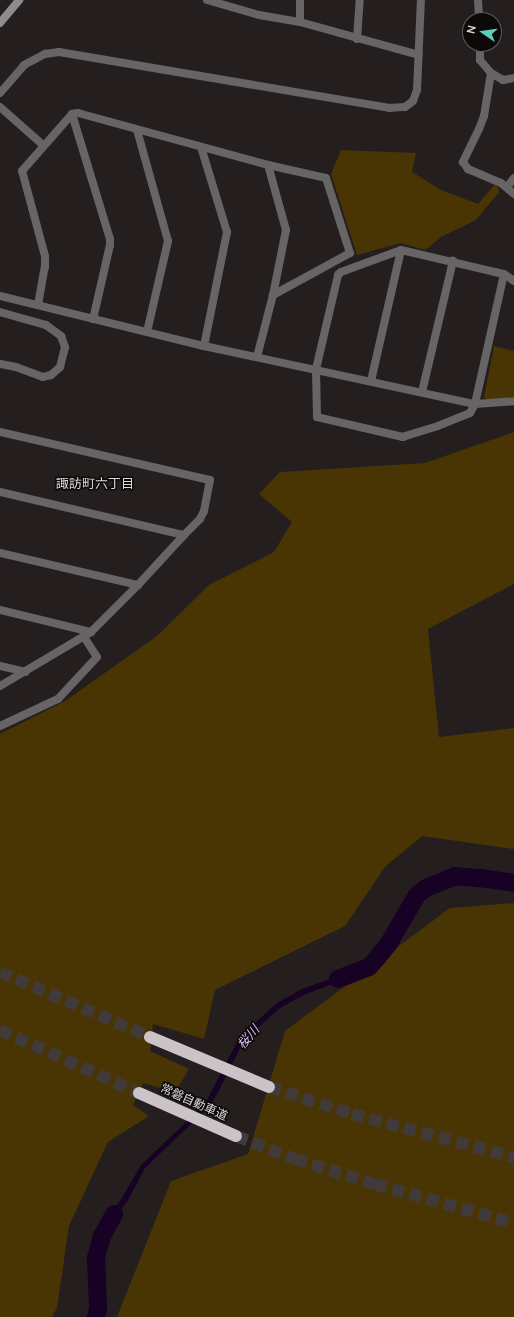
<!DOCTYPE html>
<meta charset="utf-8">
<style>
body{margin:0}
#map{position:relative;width:514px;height:1317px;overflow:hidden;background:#251e1f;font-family:Manrope,"Noto Sans JP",sans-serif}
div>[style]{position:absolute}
.green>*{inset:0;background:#493404}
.water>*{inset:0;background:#170125}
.river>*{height:18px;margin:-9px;padding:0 9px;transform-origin:9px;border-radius:9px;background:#170125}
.highway-tunnel>*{height:12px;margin-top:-6px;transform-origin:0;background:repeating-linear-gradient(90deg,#413a3b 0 12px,transparent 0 18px)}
.street>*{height:8px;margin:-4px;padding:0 4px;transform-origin:4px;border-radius:4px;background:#676465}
.secondary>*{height:8px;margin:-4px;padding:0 4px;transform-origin:4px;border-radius:4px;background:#8f8a8d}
.highway>*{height:12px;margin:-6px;padding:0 6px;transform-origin:6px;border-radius:6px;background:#cbc3c7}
span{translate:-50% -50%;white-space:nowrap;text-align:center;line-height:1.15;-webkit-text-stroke:3px #0c0909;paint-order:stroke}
.street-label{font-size:12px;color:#ded9d9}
.neighbourhood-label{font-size:13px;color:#ded9d9}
.water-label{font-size:13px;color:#dab8f8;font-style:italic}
.north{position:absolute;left:462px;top:12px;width:40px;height:40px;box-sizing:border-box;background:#0c0909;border:1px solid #605c5c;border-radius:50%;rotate:283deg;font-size:11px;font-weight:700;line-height:16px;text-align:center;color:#ded9d9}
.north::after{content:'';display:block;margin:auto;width:14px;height:18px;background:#5ccebb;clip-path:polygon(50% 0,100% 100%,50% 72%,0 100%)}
</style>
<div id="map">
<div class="green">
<div style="clip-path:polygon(341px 150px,416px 153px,412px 172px,441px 190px,478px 204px,494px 185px,498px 187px,499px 192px,476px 220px,441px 237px,425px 250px,401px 243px,357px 255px,331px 174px)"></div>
<div style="clip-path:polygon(494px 346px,514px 351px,514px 397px,492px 401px,484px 398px)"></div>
<div style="clip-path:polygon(514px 432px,514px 584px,428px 629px,439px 737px,514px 728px,514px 849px,422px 836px,385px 867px,345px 926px,215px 990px,204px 1039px,153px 1024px,150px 1051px,189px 1069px,175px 1092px,143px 1083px,133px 1105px,149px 1116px,108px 1142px,69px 1226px,57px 1308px,52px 1317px,0 1317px,0 734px,65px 701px,157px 636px,209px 585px,274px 552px,292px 522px,259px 494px,280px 472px,425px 463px)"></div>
<div style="clip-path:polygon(514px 903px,514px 1317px,117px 1317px,171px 1181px,248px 1154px,285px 1031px,450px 908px)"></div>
</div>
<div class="water">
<div style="clip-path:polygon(358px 969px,361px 973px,304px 995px,280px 1008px,260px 1026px,241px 1046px,216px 1096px,208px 1108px,145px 1168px,127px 1202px,113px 1218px,104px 1236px,100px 1235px,109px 1215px,122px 1198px,141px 1165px,205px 1104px,237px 1042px,256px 1022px,277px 1003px,302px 989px)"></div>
</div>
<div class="river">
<div style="left:338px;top:979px;width:33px;rotate:-21deg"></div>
<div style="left:369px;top:967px;width:12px;rotate:-48deg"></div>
<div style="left:377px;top:958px;width:19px;rotate:-51deg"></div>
<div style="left:389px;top:943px;width:56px;rotate:-59.7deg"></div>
<div style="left:417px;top:895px;width:11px;rotate:-38deg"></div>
<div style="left:426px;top:888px;width:31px;rotate:-22deg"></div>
<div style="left:455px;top:876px;width:25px;rotate:5deg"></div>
<div style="left:480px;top:878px;width:34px;rotate:8deg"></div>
<div style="left:96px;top:1317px;width:8px;rotate:-76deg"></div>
<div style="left:98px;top:1309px;width:51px;rotate:-92.2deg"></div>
<div style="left:96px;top:1258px;width:23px;rotate:-75deg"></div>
<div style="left:102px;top:1236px;width:25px;rotate:-61deg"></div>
</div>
<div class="highway-tunnel">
<div style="left:0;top:972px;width:163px;rotate:23.4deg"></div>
<div style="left:0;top:1030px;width:153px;rotate:24.4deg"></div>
<div style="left:269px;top:1087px;width:87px;rotate:18deg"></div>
<div style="left:352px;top:1114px;width:168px;rotate:14.9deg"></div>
<div style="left:236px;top:1136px;width:63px;rotate:21.3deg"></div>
<div style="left:295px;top:1159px;width:84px;rotate:17.4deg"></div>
<div style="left:375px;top:1184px;width:144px;rotate:15.7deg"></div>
</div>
<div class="street">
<div style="left:207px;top:0;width:54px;rotate:16.1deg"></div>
<div style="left:259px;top:15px;width:42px;rotate:9.7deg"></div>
<div style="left:300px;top:22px;width:123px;rotate:15.5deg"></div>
<div style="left:478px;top:0;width:20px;rotate:87deg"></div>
<div style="left:300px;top:22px;width:22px;rotate:-90deg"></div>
<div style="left:357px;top:39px;width:39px;rotate:-86deg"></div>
<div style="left:480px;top:44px;width:16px;rotate:90deg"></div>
<div style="left:480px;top:60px;width:17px;rotate:50deg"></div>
<div style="left:491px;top:73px;width:14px;rotate:30deg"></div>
<div style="left:503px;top:80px;width:11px;rotate:-10deg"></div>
<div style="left:491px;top:73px;width:44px;rotate:99.2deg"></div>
<div style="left:484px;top:116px;width:14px;rotate:111deg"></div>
<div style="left:479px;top:129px;width:37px;rotate:116deg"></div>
<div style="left:463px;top:162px;width:9px;rotate:54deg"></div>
<div style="left:468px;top:169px;width:36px;rotate:23deg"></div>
<div style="left:501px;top:183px;width:17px;rotate:40deg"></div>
<div style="left:0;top:93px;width:37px;rotate:-49deg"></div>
<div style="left:24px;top:65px;width:24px;rotate:-28deg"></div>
<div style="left:45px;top:54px;width:14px;rotate:-8deg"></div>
<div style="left:59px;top:52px;width:335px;rotate:9.6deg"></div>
<div style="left:389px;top:108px;width:16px;rotate:-4deg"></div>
<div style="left:405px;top:107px;width:10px;rotate:-37deg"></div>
<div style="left:413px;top:101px;width:12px;rotate:-70deg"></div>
<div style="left:417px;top:90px;width:90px;rotate:-87.5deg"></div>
<div style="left:0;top:107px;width:57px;rotate:41.5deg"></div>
<div style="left:72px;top:114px;width:131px;rotate:73.1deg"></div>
<div style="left:110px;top:239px;width:6px;rotate:90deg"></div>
<div style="left:110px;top:245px;width:76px;rotate:102.9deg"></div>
<div style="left:137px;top:130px;width:115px;rotate:74.4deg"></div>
<div style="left:168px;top:241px;width:93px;rotate:103deg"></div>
<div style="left:201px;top:147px;width:89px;rotate:73deg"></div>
<div style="left:227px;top:232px;width:116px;rotate:101.4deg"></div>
<div style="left:268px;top:165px;width:67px;rotate:74.5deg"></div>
<div style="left:286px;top:230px;width:66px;rotate:101.3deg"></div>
<div style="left:507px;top:187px;width:11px;rotate:-52deg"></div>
<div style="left:504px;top:274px;width:133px;rotate:102.6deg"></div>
<div style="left:475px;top:404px;width:10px;rotate:119deg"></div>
<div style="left:470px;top:413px;width:35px;rotate:158deg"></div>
<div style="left:438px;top:426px;width:37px;rotate:163deg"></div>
<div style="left:403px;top:437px;width:88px;rotate:-166.9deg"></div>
<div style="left:317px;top:417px;width:48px;rotate:-91.2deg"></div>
<div style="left:316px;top:369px;width:97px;rotate:-76.8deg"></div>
<div style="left:338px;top:275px;width:4px;rotate:-45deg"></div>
<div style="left:341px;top:272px;width:64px;rotate:-20.1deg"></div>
<div style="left:401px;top:250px;width:97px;rotate:13.2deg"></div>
<div style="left:495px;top:272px;width:9px;rotate:13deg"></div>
<div style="left:504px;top:274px;width:12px;rotate:35deg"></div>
<div style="left:0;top:296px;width:210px;rotate:13.8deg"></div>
<div style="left:204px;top:346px;width:277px;rotate:12.1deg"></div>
<div style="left:475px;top:404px;width:39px;rotate:-4deg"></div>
<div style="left:38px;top:305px;width:39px;rotate:-80deg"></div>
<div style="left:45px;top:267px;width:11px;rotate:-90deg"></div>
<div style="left:45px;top:256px;width:88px;rotate:-105.1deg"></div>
<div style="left:22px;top:171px;width:76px;rotate:-48.7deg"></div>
<div style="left:72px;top:114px;width:6px;rotate:-9deg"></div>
<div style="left:78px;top:113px;width:197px;rotate:15.3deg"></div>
<div style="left:268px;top:165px;width:59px;rotate:12.6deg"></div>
<div style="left:326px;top:178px;width:79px;rotate:72.3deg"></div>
<div style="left:350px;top:253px;width:88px;rotate:151.4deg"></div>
<div style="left:273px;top:295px;width:64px;rotate:104.5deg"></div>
<div style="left:0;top:312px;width:48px;rotate:15.8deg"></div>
<div style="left:46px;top:325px;width:19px;rotate:36deg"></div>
<div style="left:61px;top:336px;width:12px;rotate:70deg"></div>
<div style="left:65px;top:347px;width:21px;rotate:104deg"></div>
<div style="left:60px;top:367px;width:12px;rotate:138deg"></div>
<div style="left:51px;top:375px;width:8px;rotate:166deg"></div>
<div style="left:43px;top:377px;width:29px;rotate:-160deg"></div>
<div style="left:16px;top:367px;width:16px;rotate:-169deg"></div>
<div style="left:371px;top:381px;width:134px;rotate:-77.1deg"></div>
<div style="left:422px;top:392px;width:135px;rotate:-76.7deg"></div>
<div style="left:0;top:432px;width:215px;rotate:12.9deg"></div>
<div style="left:210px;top:480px;width:32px;rotate:101deg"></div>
<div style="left:204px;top:511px;width:9px;rotate:117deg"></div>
<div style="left:200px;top:519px;width:23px;rotate:135deg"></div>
<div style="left:0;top:492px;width:189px;rotate:13.2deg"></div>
<div style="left:184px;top:535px;width:68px;rotate:132.6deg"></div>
<div style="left:0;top:553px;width:142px;rotate:13.1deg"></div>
<div style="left:138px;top:585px;width:66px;rotate:135deg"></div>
<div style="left:91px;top:632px;width:106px;rotate:149.3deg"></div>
<div style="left:0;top:610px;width:94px;rotate:13.6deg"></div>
<div style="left:0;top:666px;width:26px;rotate:13deg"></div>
<div style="left:0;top:726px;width:64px;rotate:-25deg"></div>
<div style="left:58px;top:699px;width:57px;rotate:-47.1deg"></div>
<div style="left:97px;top:657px;width:24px;rotate:-123deg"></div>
</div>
<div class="secondary">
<div style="left:0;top:23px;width:30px;rotate:-50deg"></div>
</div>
<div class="highway">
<div style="left:150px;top:1037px;width:129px;rotate:22.8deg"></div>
<div style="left:139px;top:1093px;width:106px;rotate:23.9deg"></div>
</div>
<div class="street-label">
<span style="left:194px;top:1102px;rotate:24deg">常磐自動車道</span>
</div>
<div class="neighbourhood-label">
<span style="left:95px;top:483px">諏訪町六丁目</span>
</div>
<div class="water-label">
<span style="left:248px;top:1037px;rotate:-49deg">桜川</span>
</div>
<div class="north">N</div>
</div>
